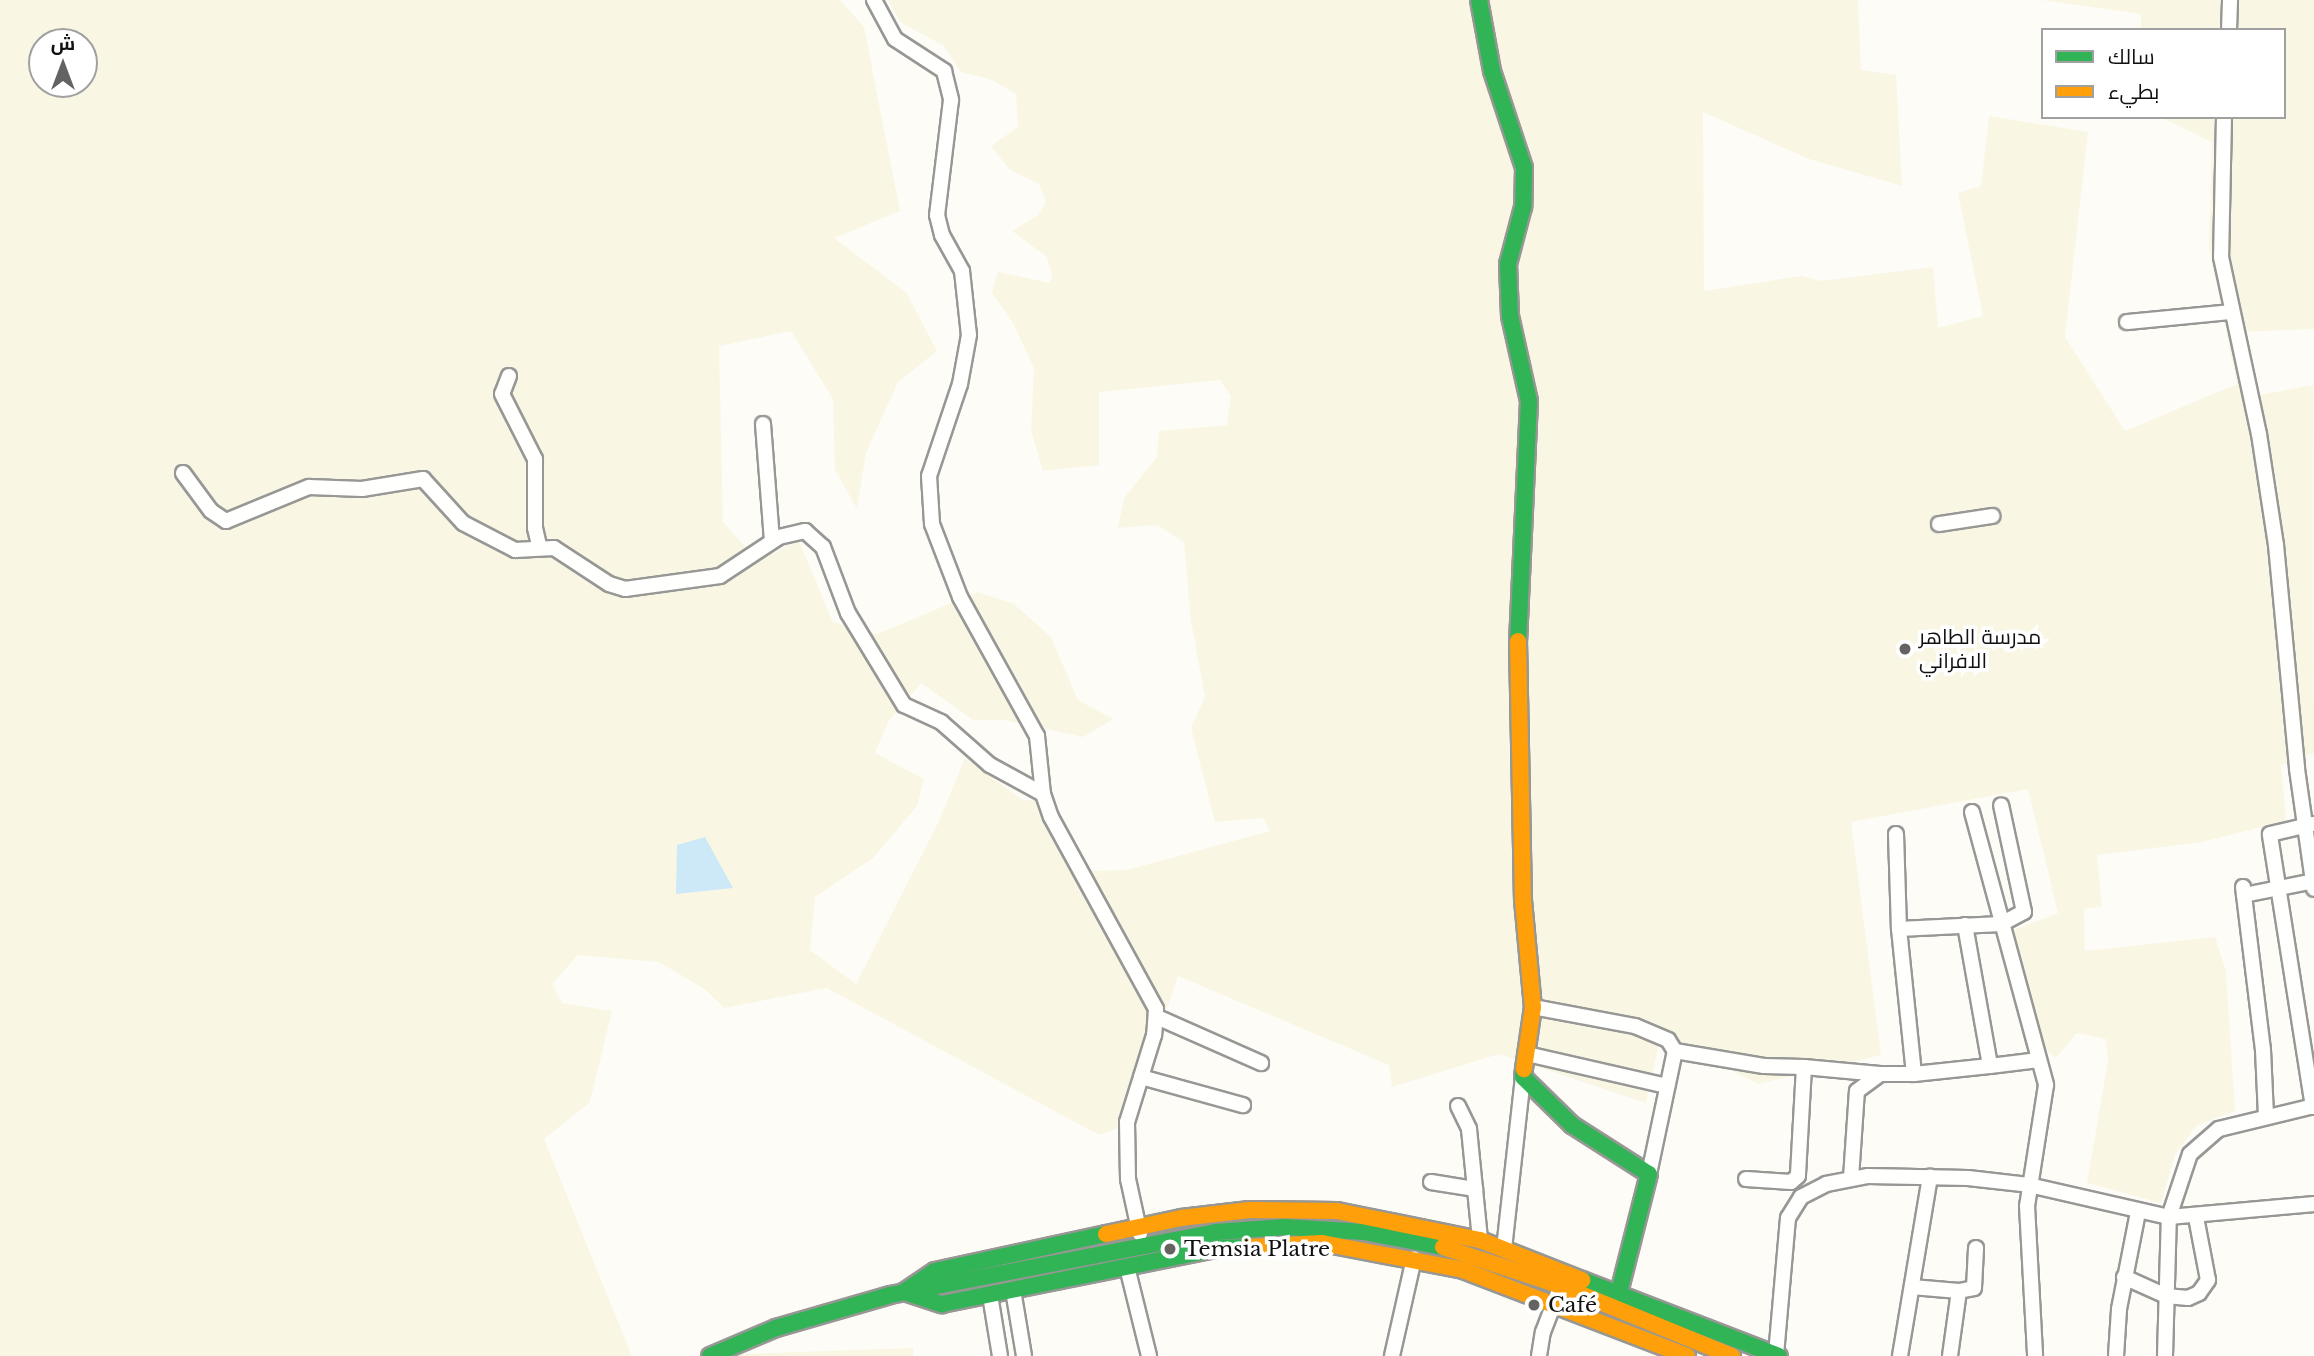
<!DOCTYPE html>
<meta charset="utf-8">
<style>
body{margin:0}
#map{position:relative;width:2314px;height:1356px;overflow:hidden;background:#fdfcf7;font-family:"Libre Baskerville",Cairo,serif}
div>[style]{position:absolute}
.farmland>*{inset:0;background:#f9f7e4}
.water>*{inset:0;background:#cde8f7}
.roads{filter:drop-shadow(2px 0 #979795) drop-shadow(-2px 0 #979795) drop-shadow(0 2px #979795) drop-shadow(0 -2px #979795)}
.street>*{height:14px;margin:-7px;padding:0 7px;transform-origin:7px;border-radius:7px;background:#fffffe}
.fast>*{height:16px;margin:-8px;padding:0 8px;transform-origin:8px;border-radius:8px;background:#30b455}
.slow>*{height:16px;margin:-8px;padding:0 8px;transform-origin:8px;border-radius:8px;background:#ff9f0a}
.dots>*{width:19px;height:19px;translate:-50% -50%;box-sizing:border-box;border:4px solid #fff;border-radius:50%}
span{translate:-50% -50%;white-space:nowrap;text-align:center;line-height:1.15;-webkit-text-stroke:7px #fff;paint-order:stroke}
.poi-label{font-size:21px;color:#111}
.left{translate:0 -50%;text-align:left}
.legend{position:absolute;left:2041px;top:28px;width:245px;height:91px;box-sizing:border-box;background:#fff;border:2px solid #a0a0a0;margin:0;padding:9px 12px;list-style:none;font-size:21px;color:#111}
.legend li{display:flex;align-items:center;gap:14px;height:35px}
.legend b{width:35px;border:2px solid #a0a0a0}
.north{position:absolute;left:28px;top:28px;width:70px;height:70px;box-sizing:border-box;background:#fff;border:2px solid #a0a0a0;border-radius:50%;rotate:0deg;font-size:19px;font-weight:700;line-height:28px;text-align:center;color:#111}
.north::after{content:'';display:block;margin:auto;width:24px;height:32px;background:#646362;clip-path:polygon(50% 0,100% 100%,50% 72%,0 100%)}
</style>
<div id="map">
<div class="farmland">
<div style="clip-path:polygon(evenodd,0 0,840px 0,864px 27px,900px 211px,834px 238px,906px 292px,937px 351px,898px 382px,866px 453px,857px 509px,835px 470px,833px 399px,791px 331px,719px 346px,723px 522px,759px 562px,798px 539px,833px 622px,877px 634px,978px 592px,1014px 604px,1051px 637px,1078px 700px,1113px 719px,1083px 737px,1004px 720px,973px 720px,921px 683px,888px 722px,875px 753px,924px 779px,917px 806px,873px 858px,815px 897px,810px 950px,856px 984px,938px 823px,965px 758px,1023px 800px,1046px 801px,1091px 871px,1127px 870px,1270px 831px,1263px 818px,1215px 822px,1191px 728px,1205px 697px,1191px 621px,1184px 542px,1157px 525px,1118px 528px,1124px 498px,1157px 457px,1159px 431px,1227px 425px,1231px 396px,1220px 380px,1099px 392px,1099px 465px,1043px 471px,1031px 431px,1034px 368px,1012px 321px,992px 293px,998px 272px,1050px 283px,1052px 275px,1047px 257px,1012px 231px,1038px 215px,1046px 202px,1039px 184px,1010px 170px,991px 146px,1018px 127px,1016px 94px,992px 80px,961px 72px,944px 46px,900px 22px,888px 0,1858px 0,1861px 70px,1896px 75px,1902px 186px,1809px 159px,1703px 112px,1704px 291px,1801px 276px,1821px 281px,1933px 267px,1938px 328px,1983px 316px,1958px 193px,1981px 186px,1989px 116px,2088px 132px,2065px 337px,2125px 431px,2237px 384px,2209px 248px,2212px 142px,2160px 117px,2284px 117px,2284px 30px,2141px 30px,2141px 14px,2042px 0,2314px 0,2314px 329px,2244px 332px,2255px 396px,2313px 385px,2314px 753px,2281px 765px,2286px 821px,2202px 842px,2097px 855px,2102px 906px,2084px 909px,2085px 951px,2215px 937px,2226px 971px,2235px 1111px,2196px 1126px,2175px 1155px,2161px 1203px,2087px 1183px,2108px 1061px,2106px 1039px,2077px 1033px,2056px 1058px,2040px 1045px,2011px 931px,2058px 913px,2028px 789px,1851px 822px,1881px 1055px,1758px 1084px,1661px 1034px,1646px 1103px,1499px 1054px,1392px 1087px,1389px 1065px,1178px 976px,1128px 1124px,1099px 1135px,827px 988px,724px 1008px,706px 990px,659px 962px,578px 955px,552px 984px,562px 1003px,612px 1011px,590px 1102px,544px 1139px,632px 1356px,0 1356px,0 0,42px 42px,84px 42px,84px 84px,42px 84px,42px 42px)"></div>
<div style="clip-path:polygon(913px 1348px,913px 1356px,688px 1356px)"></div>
</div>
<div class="water">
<div style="clip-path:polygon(705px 837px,733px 888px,676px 894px,677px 845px)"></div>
</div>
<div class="roads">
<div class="street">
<div style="left:874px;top:0;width:44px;rotate:61.7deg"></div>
<div style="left:895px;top:39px;width:59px;rotate:33.1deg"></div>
<div style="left:944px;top:71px;width:30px;rotate:76deg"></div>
<div style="left:951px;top:100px;width:116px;rotate:96.9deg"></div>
<div style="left:937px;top:215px;width:21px;rotate:76deg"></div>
<div style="left:942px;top:235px;width:41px;rotate:60.9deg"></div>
<div style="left:962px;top:271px;width:64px;rotate:83.8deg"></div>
<div style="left:969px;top:335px;width:50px;rotate:100.4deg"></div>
<div style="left:960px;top:384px;width:97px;rotate:108.6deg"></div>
<div style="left:929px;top:476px;width:48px;rotate:86.4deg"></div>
<div style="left:932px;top:524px;width:78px;rotate:69deg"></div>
<div style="left:960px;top:597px;width:159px;rotate:61deg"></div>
<div style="left:1037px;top:736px;width:58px;rotate:84.1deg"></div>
<div style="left:1043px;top:794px;width:24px;rotate:71deg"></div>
<div style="left:1051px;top:817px;width:219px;rotate:61.3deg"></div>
<div style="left:1156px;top:1009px;width:26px;rotate:94deg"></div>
<div style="left:1154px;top:1035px;width:91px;rotate:107.2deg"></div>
<div style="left:1127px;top:1122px;width:57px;rotate:89deg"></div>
<div style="left:1128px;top:1179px;width:56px;rotate:77.7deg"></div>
<div style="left:2229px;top:30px;width:30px;rotate:-88deg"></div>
<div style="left:2224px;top:117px;width:140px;rotate:91.2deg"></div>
<div style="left:2221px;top:257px;width:181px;rotate:77.9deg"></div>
<div style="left:2259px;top:434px;width:112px;rotate:81.3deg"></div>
<div style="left:2276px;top:545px;width:225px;rotate:84.6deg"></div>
<div style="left:2297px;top:769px;width:121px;rotate:81.9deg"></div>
<div style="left:2127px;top:322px;width:104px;rotate:-5.5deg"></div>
<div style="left:509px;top:376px;width:19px;rotate:111deg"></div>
<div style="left:502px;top:394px;width:73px;rotate:63.1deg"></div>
<div style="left:535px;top:459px;width:69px;rotate:90deg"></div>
<div style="left:535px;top:528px;width:18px;rotate:77deg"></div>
<div style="left:763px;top:424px;width:117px;rotate:85.6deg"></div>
<div style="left:183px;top:473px;width:47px;rotate:53.6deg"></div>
<div style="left:211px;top:511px;width:18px;rotate:34deg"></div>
<div style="left:226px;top:521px;width:90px;rotate:-22.3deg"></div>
<div style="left:309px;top:487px;width:53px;rotate:2.2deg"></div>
<div style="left:362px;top:489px;width:62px;rotate:-9.3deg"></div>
<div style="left:423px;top:479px;width:59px;rotate:47.7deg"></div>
<div style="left:463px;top:523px;width:59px;rotate:27.4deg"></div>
<div style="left:515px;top:550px;width:39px;rotate:-3deg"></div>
<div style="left:554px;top:548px;width:66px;rotate:33.2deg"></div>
<div style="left:609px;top:584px;width:17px;rotate:17deg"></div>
<div style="left:625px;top:589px;width:96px;rotate:-7.8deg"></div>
<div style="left:720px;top:576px;width:71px;rotate:-33.5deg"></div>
<div style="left:779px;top:537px;width:27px;rotate:-13deg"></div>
<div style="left:805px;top:531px;width:24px;rotate:42deg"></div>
<div style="left:823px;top:547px;width:71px;rotate:69.3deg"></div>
<div style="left:848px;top:613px;width:108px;rotate:58.7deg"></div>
<div style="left:904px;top:705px;width:41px;rotate:24.7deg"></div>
<div style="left:941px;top:722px;width:65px;rotate:41.3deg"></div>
<div style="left:990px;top:765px;width:60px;rotate:28.7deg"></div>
<div style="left:1939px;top:524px;width:54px;rotate:-8.6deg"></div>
<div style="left:1972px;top:812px;width:283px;rotate:74.8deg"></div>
<div style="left:2046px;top:1085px;width:122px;rotate:98.9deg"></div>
<div style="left:2027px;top:1206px;width:150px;rotate:86.9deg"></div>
<div style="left:1896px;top:834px;width:95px;rotate:88.2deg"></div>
<div style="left:1899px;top:929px;width:102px;rotate:-2.8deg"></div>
<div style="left:2001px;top:924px;width:26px;rotate:-28deg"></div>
<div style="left:2024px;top:912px;width:109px;rotate:-102.1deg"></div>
<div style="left:2243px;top:887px;width:164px;rotate:83deg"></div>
<div style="left:2263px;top:1050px;width:67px;rotate:87.4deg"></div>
<div style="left:2244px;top:895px;width:71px;rotate:-11.3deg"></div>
<div style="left:1965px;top:925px;width:143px;rotate:79.9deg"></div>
<div style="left:1990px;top:1066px;width:49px;rotate:-7deg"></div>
<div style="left:1533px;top:1007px;width:104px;rotate:10.6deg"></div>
<div style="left:1635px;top:1026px;width:36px;rotate:23deg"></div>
<div style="left:1668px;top:1040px;width:13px;rotate:58deg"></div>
<div style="left:1675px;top:1051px;width:90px;rotate:9.6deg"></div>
<div style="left:1764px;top:1066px;width:40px;rotate:1.4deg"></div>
<div style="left:1804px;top:1067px;width:109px;rotate:93.2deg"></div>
<div style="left:1798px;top:1176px;width:9px;rotate:139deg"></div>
<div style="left:1791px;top:1182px;width:45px;rotate:-176.2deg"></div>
<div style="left:1157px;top:1017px;width:114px;rotate:23.9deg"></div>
<div style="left:1527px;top:1054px;width:144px;rotate:12.9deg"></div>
<div style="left:1804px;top:1067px;width:76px;rotate:5.3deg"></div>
<div style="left:1914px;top:1074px;width:76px;rotate:-6deg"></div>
<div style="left:1141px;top:1077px;width:106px;rotate:15.4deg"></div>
<div style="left:1458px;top:1106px;width:25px;rotate:64deg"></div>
<div style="left:1469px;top:1129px;width:112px;rotate:84.3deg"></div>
<div style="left:2313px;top:1107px;width:276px;rotate:-99deg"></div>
<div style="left:2270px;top:834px;width:44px;rotate:-13.1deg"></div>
<div style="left:1649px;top:1174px;width:126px;rotate:-78.1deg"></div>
<div style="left:1851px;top:1178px;width:87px;rotate:-86.1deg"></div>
<div style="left:1857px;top:1091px;width:29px;rotate:-36deg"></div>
<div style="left:1880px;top:1074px;width:34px"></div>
<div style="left:1914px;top:1074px;width:146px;rotate:-95.9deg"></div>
<div style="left:1431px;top:1182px;width:45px;rotate:9deg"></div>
<div style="left:1504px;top:1249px;width:173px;rotate:-83.7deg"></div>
<div style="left:1127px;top:1267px;width:92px;rotate:76.1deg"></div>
<div style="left:2124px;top:1277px;width:46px;rotate:24.3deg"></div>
<div style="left:2166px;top:1296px;width:22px;rotate:5deg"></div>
<div style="left:2188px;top:1298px;width:12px;rotate:-24deg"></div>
<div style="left:2199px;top:1293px;width:16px;rotate:-55deg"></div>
<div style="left:2208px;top:1280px;width:64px;rotate:-100.8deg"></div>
<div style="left:1912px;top:1287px;width:47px;rotate:4.9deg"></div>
<div style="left:1959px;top:1291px;width:66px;rotate:97.9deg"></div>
<div style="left:1013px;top:1290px;width:67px;rotate:80.5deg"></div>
<div style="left:1959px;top:1291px;width:15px;rotate:-11deg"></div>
<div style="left:1974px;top:1288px;width:40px;rotate:-87.1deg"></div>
<div style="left:990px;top:1295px;width:62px;rotate:80.7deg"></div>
<div style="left:1776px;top:1355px;width:138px;rotate:-85deg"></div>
<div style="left:1788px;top:1218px;width:25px;rotate:-58deg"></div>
<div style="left:1801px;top:1197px;width:28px;rotate:-27deg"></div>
<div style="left:1826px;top:1184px;width:43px;rotate:-10.8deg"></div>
<div style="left:1868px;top:1176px;width:100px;rotate:1.1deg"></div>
<div style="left:1968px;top:1178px;width:61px;rotate:6.5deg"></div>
<div style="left:2029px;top:1185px;width:144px;rotate:12.9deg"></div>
<div style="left:2169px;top:1217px;width:146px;rotate:-5.1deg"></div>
<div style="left:1392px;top:1356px;width:100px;rotate:-77.3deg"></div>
<div style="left:1539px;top:1356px;width:24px;rotate:-81deg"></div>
<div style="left:1543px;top:1332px;width:59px;rotate:-69.1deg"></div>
<div style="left:1900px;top:1356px;width:182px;rotate:-80.5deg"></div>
<div style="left:2116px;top:1356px;width:47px;rotate:-86.3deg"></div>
<div style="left:2119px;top:1309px;width:99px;rotate:-78.9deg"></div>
<div style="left:2165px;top:1356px;width:139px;rotate:-88.4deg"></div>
<div style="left:2169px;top:1217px;width:66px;rotate:-71.6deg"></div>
<div style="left:2190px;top:1154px;width:38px;rotate:-41deg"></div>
<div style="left:2219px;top:1129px;width:98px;rotate:-13.6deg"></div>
</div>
<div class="fast">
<div style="left:1479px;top:0;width:72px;rotate:79.6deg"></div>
<div style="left:1492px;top:71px;width:102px;rotate:71.7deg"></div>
<div style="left:1524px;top:168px;width:39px;rotate:91deg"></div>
<div style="left:1523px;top:207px;width:59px;rotate:104.7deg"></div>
<div style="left:1508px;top:264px;width:52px;rotate:87.8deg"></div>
<div style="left:1510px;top:316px;width:87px;rotate:77.4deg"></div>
<div style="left:1529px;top:401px;width:240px;rotate:92.6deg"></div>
<div style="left:1524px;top:1069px;width:8px;rotate:97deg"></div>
<div style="left:1523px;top:1077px;width:69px;rotate:44.4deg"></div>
<div style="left:1572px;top:1125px;width:91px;rotate:32.5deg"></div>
<div style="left:1649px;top:1174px;width:138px;rotate:104.2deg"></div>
<div style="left:1106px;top:1234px;width:175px;rotate:167.8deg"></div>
<div style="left:935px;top:1271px;width:37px;rotate:146deg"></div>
<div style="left:904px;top:1292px;width:40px;rotate:18deg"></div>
<div style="left:942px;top:1304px;width:283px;rotate:-11.4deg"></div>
<div style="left:1219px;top:1248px;width:30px;rotate:-2deg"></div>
<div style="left:1582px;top:1280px;width:211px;rotate:21.1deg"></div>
<div style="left:710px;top:1356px;width:72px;rotate:-23deg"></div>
<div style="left:776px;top:1328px;width:119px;rotate:-16.1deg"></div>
<div style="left:890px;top:1295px;width:332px;rotate:-10.9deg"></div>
<div style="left:1216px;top:1232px;width:69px;rotate:-4.1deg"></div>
<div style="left:1285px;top:1227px;width:79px;rotate:3.6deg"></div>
<div style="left:1364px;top:1232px;width:80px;rotate:10.8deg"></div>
</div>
<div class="slow">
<div style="left:1518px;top:641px;width:259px;rotate:88.9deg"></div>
<div style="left:1523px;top:900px;width:107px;rotate:84.7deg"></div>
<div style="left:1533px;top:1007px;width:63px;rotate:98.3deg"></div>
<div style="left:1106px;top:1234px;width:77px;rotate:-12deg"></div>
<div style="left:1181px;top:1218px;width:69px;rotate:-6.6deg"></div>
<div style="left:1250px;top:1210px;width:87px;rotate:0.7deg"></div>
<div style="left:1337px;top:1211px;width:146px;rotate:11.5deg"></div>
<div style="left:1480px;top:1240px;width:110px;rotate:21.4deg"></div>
<div style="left:1249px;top:1247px;width:73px;rotate:-3.1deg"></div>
<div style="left:1322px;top:1243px;width:144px;rotate:10.8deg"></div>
<div style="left:1463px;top:1270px;width:240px;rotate:21deg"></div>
<div style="left:1443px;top:1247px;width:124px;rotate:18.3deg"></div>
<div style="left:1561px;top:1286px;width:185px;rotate:22.3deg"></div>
</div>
</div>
<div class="dots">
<div style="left:1905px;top:649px;background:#646362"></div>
<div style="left:1170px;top:1249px;background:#646362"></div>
<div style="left:1534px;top:1305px;background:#646362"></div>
</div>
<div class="poi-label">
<span class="left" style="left:1919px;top:649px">مدرسة الطاهر<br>الافراني</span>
<span class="left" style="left:1184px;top:1249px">Temsia Platre</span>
<span class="left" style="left:1548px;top:1305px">Café</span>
</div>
<ul class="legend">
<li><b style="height:9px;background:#30b455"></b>سالك</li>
<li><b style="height:9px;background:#ff9f0a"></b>بطيء</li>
</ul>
<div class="north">ش</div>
</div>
